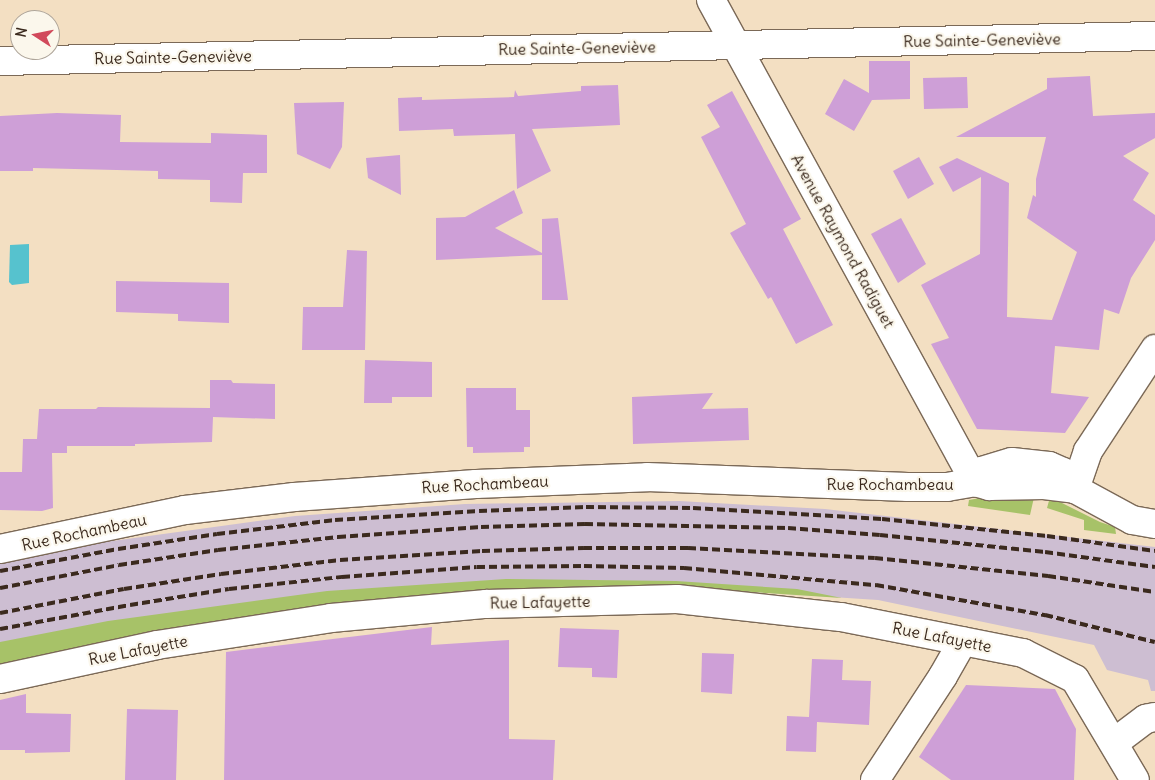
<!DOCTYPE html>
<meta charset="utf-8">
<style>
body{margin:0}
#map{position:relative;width:1155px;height:780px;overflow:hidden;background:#f3dfc2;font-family:Delius,sans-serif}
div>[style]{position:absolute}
.industrial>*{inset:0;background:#cdbed2}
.green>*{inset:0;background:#a7c268}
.water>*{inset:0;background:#56c2ce}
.building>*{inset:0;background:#ce9fd7}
.roads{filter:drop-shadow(1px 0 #7b6957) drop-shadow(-1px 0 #7b6957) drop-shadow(0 1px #7b6957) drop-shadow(0 -1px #7b6957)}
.minor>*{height:28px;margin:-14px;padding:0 14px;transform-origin:14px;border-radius:14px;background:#fff}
.rail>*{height:4px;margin-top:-2px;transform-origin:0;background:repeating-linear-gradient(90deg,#3b2a1e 0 8px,transparent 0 12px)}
span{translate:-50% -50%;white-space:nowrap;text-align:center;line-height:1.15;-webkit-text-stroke:4.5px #fbf7ec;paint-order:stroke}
.street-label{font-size:16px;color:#3b2a1e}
.north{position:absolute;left:10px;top:10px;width:50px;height:50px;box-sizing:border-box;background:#fbf7ec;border:1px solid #aea59a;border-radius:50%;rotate:281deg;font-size:14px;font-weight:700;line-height:20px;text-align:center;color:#3b2a1e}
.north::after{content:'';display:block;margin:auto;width:18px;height:22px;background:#d1495b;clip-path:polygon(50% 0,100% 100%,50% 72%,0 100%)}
</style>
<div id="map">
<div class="industrial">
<div style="clip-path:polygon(679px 501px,825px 509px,1155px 547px,1155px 691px,1151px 691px,1148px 680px,1107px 670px,1094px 645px,878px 600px,676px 587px,477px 591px,292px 611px,0 667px,0 563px,76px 546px,295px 516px,465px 504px)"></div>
</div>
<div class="green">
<div style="clip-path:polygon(1035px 493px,1030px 515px,968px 506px,969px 500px,1002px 494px)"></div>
<div style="clip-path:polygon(1050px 497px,1100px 522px,1115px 527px,1116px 534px,1084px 530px,1084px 520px,1047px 508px)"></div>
<div style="clip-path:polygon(506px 579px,676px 581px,797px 589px,842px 598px,676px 587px,477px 591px,292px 611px,0 667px,0 642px,108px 621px,327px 591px)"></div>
</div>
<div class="water">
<div style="clip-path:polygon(29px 244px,29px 283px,12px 285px,9px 282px,10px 245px)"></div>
</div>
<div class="building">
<div style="clip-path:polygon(869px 61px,910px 61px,910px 99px,872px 100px,854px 131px,825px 114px,844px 79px,869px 93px)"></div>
<div style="clip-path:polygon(1090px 76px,1093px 116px,1155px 113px,1155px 138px,1123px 156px,1149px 173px,1133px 200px,1155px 215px,1155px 240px,1131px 278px,1119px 314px,1104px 309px,1099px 350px,1055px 346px,1051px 393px,1089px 397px,1065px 433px,977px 429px,931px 344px,949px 338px,921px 285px,980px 254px,981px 177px,953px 192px,939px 167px,957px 158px,1009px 183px,1007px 317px,1052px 320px,1077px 252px,1027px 218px,1033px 195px,1036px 197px,1036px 179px,1046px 137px,956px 137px,1047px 89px,1047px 78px)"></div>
<div style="clip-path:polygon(967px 77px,968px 108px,924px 109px,923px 78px)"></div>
<div style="clip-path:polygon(618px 85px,620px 125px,532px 129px,551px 171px,517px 189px,515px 134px,454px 136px,453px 129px,399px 131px,398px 98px,422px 97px,422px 100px,514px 97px,515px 90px,518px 96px,581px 91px,581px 86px)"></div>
<div style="clip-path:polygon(732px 91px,801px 219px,783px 229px,833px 325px,796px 344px,771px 297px,768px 299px,730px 233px,746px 224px,701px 137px,720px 127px,707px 105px)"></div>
<div style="clip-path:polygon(344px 102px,342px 147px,330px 169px,297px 154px,294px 103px)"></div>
<div style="clip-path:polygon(57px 113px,121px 115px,120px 142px,211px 143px,211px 133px,267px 135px,267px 173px,243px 173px,242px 203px,210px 202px,210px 180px,158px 179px,158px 171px,33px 168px,33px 171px,0 171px,0 116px)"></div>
<div style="clip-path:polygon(400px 155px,401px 195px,368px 178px,366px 158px)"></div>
<div style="clip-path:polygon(919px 157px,934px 184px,908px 199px,893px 171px)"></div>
<div style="clip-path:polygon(514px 190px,523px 213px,495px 228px,542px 253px,542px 219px,558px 218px,568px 300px,542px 300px,542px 255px,436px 260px,436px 218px,465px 217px)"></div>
<div style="clip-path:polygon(901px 218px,926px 264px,898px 283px,871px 234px)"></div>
<div style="clip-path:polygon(347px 250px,367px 251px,365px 350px,302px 350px,303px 307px,343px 307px)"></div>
<div style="clip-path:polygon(116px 281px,229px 283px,229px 323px,178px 321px,178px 314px,116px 312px)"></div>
<div style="clip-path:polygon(365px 360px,432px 362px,432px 397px,392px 397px,392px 403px,364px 403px)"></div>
<div style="clip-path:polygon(210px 380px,231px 380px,233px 383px,275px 384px,275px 419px,213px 417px,212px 442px,135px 444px,135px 446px,67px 446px,67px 453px,52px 453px,53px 508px,42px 511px,0 510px,0 472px,22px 472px,23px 439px,37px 439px,39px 409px,96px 409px,98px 407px,210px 408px)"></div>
<div style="clip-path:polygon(466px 388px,516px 388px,516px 410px,530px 410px,530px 447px,524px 447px,524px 452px,473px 453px,473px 447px,467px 447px)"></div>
<div style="clip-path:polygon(713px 393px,702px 409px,748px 408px,749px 440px,633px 444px,632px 397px)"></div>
<div style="clip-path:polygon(432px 627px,431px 645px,509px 640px,509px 739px,555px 740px,553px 780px,224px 780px,226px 652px)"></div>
<div style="clip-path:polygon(560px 628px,619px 630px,617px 678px,592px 677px,592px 668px,558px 667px)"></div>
<div style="clip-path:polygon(702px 653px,734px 654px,732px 694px,701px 692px)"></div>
<div style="clip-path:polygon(812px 659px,843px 660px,842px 680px,871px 681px,869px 725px,817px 722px,816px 752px,786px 751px,787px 716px,809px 717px)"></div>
<div style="clip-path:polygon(966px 685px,1055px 689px,1076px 729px,1074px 780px,951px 780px,919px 757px)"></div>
<div style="clip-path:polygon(26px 694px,26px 713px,71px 714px,70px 752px,25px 753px,25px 750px,0 750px,0 700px)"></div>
<div style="clip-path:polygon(127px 709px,178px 710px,176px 780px,125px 780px)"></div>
</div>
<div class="roads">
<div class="minor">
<div style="left:711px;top:0;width:550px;rotate:61.29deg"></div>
<div style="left:0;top:61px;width:1155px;rotate:-1.24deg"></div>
<div style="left:975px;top:482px;width:13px;rotate:-58deg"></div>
<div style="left:982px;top:471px;width:31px;rotate:-17deg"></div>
<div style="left:1012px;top:462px;width:37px;rotate:6deg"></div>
<div style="left:1049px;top:466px;width:15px;rotate:23deg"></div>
<div style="left:1063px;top:472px;width:21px;rotate:55deg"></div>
<div style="left:1075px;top:489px;width:40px;rotate:-71.1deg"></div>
<div style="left:1088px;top:451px;width:122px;rotate:-56.7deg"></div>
<div style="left:0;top:549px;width:189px;rotate:-11.9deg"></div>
<div style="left:185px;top:510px;width:110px;rotate:-6.8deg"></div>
<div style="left:294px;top:497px;width:182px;rotate:-4.1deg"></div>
<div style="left:476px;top:484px;width:171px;rotate:-2.3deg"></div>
<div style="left:647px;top:477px;width:261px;rotate:2.2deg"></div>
<div style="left:908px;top:487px;width:39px"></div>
<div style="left:947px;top:487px;width:28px;rotate:-10deg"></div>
<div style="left:975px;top:482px;width:15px;rotate:16deg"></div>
<div style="left:989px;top:486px;width:55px;rotate:-1deg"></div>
<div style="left:1044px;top:485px;width:31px;rotate:7deg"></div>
<div style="left:1075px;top:489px;width:65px;rotate:28.5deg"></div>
<div style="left:1132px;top:520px;width:23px;rotate:10deg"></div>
<div style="left:0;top:679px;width:161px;rotate:-12.2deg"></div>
<div style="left:157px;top:645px;width:176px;rotate:-8.8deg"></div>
<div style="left:331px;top:618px;width:156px;rotate:-5.2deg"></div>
<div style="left:486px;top:604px;width:191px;rotate:-1.5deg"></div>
<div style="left:677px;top:599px;width:165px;rotate:6.3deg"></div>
<div style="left:841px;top:617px;width:186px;rotate:11.2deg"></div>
<div style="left:1023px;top:653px;width:58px;rotate:26.6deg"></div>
<div style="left:1075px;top:679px;width:117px;rotate:59.3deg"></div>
<div style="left:1115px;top:742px;width:39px;rotate:-37deg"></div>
<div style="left:1146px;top:719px;width:9px;rotate:-13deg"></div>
<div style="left:875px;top:780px;width:124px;rotate:-56.8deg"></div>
<div style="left:943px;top:676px;width:40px;rotate:-60.3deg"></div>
</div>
</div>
<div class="rail">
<div style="left:0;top:571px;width:120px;rotate:-10.6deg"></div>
<div style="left:118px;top:549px;width:100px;rotate:-8.6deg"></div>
<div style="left:217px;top:534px;width:119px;rotate:-6.8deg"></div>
<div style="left:335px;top:520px;width:144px;rotate:-3.6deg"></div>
<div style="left:479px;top:511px;width:107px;rotate:-2.1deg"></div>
<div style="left:586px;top:507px;width:107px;rotate:0.5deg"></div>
<div style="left:693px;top:508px;width:189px;rotate:3.3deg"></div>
<div style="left:882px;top:519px;width:166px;rotate:5.9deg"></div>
<div style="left:1047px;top:536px;width:109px;rotate:7.9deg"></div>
<div style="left:0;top:588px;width:121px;rotate:-10.9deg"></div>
<div style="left:119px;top:565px;width:100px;rotate:-8.6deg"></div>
<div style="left:218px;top:550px;width:121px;rotate:-6.2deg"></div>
<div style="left:338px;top:537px;width:143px;rotate:-4deg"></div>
<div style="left:481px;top:527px;width:104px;rotate:-1.7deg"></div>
<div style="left:585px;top:524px;width:203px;rotate:1.1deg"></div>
<div style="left:788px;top:528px;width:92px;rotate:4.4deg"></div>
<div style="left:880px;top:535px;width:166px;rotate:5.9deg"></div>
<div style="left:1045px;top:552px;width:111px;rotate:7.8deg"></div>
<div style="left:0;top:613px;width:126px;rotate:-11deg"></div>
<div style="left:124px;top:589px;width:98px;rotate:-8.8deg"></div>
<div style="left:221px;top:574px;width:120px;rotate:-6.7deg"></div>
<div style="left:340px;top:560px;width:142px;rotate:-3.6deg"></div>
<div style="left:482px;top:551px;width:102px;rotate:-1.7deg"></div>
<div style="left:584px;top:548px;width:104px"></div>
<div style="left:688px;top:548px;width:187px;rotate:3.1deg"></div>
<div style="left:875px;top:558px;width:174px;rotate:5.9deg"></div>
<div style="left:1048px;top:576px;width:108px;rotate:8.5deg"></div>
<div style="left:0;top:629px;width:132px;rotate:-10.5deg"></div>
<div style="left:130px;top:605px;width:100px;rotate:-9.2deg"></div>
<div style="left:229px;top:589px;width:114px;rotate:-6.1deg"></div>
<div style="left:342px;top:577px;width:135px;rotate:-4.2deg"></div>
<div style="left:477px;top:567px;width:107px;rotate:-0.5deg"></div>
<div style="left:584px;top:566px;width:100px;rotate:1.1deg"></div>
<div style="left:684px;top:568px;width:193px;rotate:5.1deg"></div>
<div style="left:876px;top:585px;width:172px;rotate:10.1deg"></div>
<div style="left:1045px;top:615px;width:113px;rotate:13.8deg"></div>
</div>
<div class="street-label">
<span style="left:982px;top:40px;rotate:-1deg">Rue Sainte-Geneviève</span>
<span style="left:577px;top:48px;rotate:-1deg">Rue Sainte-Geneviève</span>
<span style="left:173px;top:57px;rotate:-1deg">Rue Sainte-Geneviève</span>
<span style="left:843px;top:241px;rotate:61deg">Avenue Raymond Radiguet</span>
<span style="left:485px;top:484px;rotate:-3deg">Rue Rochambeau</span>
<span style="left:890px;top:484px">Rue Rochambeau</span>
<span style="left:84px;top:532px;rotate:-12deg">Rue Rochambeau</span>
<span style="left:540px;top:602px;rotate:-1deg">Rue Lafayette</span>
<span style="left:942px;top:637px;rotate:11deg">Rue Lafayette</span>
<span style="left:138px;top:650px;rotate:-11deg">Rue Lafayette</span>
</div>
<div class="north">N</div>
</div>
